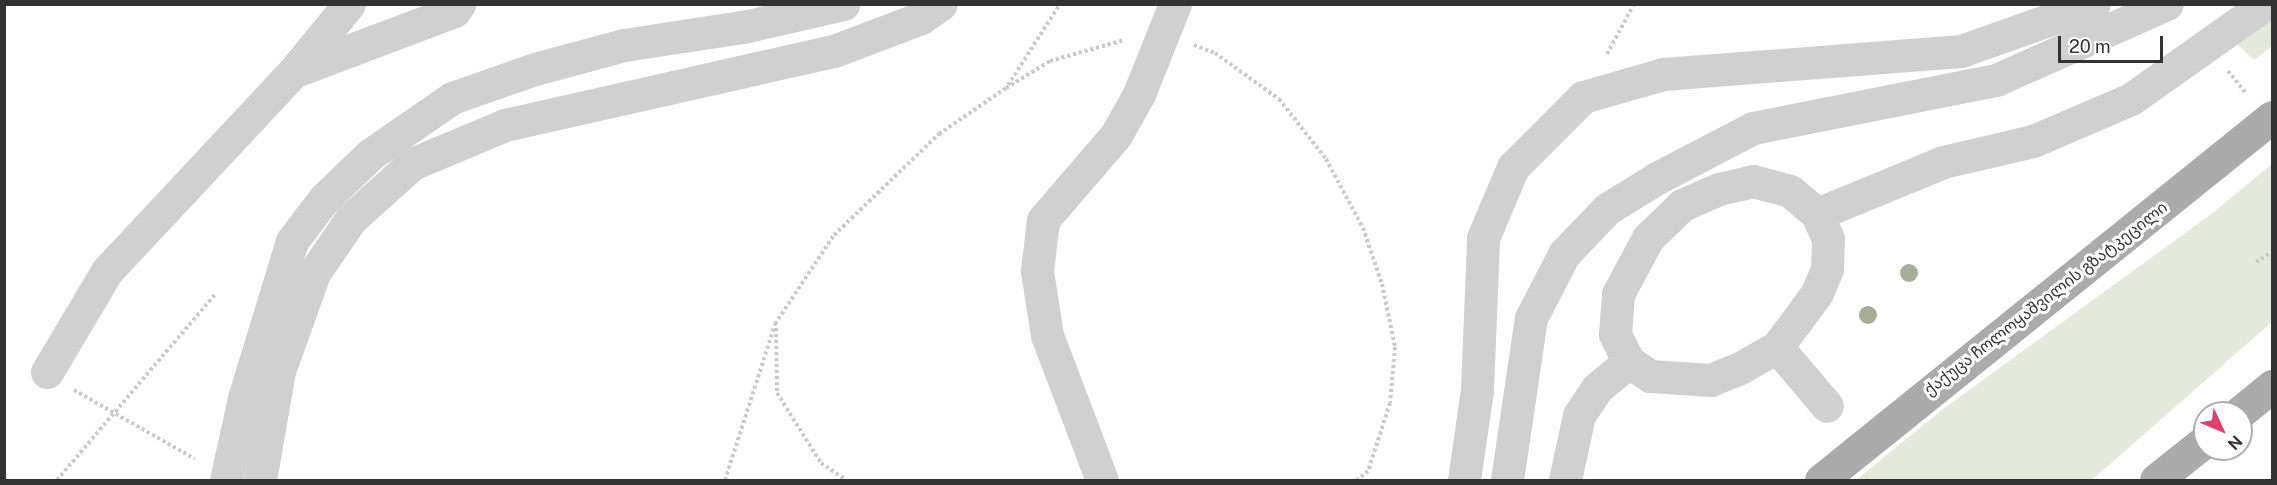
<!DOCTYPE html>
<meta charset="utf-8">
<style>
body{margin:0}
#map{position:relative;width:2277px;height:485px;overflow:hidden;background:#fff;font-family:"Public Sans","Noto Sans Georgian",sans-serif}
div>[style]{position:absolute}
.green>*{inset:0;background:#e5e9dc}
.path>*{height:4px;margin-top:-2px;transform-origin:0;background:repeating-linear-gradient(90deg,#cacaca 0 3px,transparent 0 6px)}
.minor>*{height:33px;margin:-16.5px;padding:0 16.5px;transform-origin:16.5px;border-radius:16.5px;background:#d0d0d0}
.major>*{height:33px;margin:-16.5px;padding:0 16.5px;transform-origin:16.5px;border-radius:16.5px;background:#ababab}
.trees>*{width:18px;height:18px;margin:-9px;border-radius:50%;background:#a7ae97}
span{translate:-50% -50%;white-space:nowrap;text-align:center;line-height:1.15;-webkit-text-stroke:6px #fff;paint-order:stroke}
.street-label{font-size:16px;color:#333}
.frame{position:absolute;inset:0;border:6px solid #333;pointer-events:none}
.north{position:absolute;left:2193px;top:401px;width:60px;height:60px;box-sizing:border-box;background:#fff;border:2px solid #adadad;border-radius:50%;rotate:134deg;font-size:16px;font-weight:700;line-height:24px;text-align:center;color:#333}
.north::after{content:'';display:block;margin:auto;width:21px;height:27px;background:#db436e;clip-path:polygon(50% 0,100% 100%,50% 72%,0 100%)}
.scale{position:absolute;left:2058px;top:36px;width:105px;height:27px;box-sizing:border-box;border:3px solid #333;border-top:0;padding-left:8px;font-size:18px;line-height:21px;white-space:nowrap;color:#333;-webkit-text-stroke:4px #fff;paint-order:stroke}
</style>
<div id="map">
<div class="green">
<div style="clip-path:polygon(2272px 18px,2272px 46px,2254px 60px,2237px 44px)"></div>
<div style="clip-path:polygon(2272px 164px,2272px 322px,2092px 480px,1856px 480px,1943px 409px,2214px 212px)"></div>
</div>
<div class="path">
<div style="left:1194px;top:45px;width:22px;rotate:21deg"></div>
<div style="left:1215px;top:53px;width:79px;rotate:35.7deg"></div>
<div style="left:1279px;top:99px;width:76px;rotate:51.9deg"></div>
<div style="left:1326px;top:159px;width:78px;rotate:61.8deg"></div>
<div style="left:1363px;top:228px;width:59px;rotate:71.3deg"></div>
<div style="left:1382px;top:284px;width:64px;rotate:78.3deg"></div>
<div style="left:1395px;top:347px;width:56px;rotate:95.1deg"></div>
<div style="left:1390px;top:403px;width:71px;rotate:107.9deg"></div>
<div style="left:1368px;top:471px;width:14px;rotate:141deg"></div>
<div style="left:1607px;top:54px;width:57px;rotate:-61.6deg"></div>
<div style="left:2228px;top:71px;width:28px;rotate:51deg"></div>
<div style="left:1008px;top:85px;width:96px;rotate:-57.3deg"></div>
<div style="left:2256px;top:262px;width:19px;rotate:-32deg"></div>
<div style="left:776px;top:328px;width:65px;rotate:89.1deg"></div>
<div style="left:777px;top:393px;width:83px;rotate:57.8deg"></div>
<div style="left:821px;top:463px;width:30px;rotate:34deg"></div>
<div style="left:74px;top:390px;width:139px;rotate:29.7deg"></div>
<div style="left:57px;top:480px;width:245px;rotate:-49.6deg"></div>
<div style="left:725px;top:480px;width:164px;rotate:-72.2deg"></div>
<div style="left:775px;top:324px;width:107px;rotate:-56.5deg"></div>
<div style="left:834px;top:235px;width:146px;rotate:-43.9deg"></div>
<div style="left:939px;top:134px;width:81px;rotate:-34.5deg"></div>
<div style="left:1006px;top:88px;width:52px;rotate:-31.5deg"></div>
<div style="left:1050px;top:61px;width:77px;rotate:-15.8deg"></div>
</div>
<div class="minor">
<div style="left:298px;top:70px;width:167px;rotate:-20.7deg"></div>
<div style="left:454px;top:11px;width:9px;rotate:-54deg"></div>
<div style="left:1753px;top:181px;width:38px;rotate:15deg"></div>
<div style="left:1790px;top:191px;width:35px;rotate:40deg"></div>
<div style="left:1817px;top:214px;width:27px;rotate:66deg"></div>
<div style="left:1828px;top:239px;width:30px;rotate:92deg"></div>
<div style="left:1827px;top:269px;width:26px;rotate:113deg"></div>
<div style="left:1817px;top:293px;width:67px;rotate:126.5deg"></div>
<div style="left:1777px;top:347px;width:43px;rotate:150.4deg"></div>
<div style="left:1740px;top:368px;width:31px;rotate:158deg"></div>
<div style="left:1711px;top:380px;width:61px;rotate:-176.2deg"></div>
<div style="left:1650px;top:376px;width:25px;rotate:-146deg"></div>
<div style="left:1629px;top:362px;width:31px;rotate:-117deg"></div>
<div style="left:1615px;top:334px;width:40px;rotate:-85.7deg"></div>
<div style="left:1618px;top:294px;width:64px;rotate:-61.8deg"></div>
<div style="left:1648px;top:238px;width:47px;rotate:-44.1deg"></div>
<div style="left:1682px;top:205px;width:40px;rotate:-23.4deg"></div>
<div style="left:1719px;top:189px;width:35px;rotate:-13deg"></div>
<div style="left:1817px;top:214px;width:136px;rotate:-22.4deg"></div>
<div style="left:1943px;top:162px;width:92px;rotate:-13.1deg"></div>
<div style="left:2033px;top:141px;width:107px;rotate:-23.2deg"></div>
<div style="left:2131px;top:99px;width:164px;rotate:-35.3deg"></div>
<div style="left:1777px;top:347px;width:77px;rotate:49.7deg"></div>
<div style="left:47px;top:372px;width:117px;rotate:-59.3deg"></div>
<div style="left:107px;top:271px;width:275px;rotate:-46.9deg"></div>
<div style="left:295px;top:70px;width:85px;rotate:-50.7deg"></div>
<div style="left:226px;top:480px;width:84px;rotate:-77.6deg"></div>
<div style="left:244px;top:398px;width:164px;rotate:-73deg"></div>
<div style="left:292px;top:241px;width:53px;rotate:-52.7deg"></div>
<div style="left:324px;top:199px;width:65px;rotate:-43.8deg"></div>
<div style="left:371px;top:154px;width:98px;rotate:-34.7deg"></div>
<div style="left:452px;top:98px;width:88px;rotate:-19.3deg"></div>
<div style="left:535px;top:69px;width:92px;rotate:-15.1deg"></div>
<div style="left:624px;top:45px;width:125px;rotate:-8.7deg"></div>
<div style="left:748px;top:26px;width:98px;rotate:-13deg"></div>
<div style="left:260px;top:480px;width:111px;rotate:-80.1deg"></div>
<div style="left:279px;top:371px;width:104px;rotate:-70.3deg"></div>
<div style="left:314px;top:273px;width:65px;rotate:-55.6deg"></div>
<div style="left:351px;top:219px;width:82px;rotate:-42deg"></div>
<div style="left:412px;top:164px;width:101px;rotate:-22.8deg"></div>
<div style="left:505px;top:125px;width:337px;rotate:-12.7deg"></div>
<div style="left:834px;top:51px;width:93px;rotate:-20.8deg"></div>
<div style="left:921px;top:18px;width:24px;rotate:-35deg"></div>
<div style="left:1102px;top:480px;width:155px;rotate:-110.8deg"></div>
<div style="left:1047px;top:335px;width:65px;rotate:-98.9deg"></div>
<div style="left:1037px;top:271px;width:51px;rotate:-83.3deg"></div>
<div style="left:1043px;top:220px;width:112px;rotate:-49.3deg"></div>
<div style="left:1116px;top:135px;width:47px;rotate:-60.7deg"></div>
<div style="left:1139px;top:94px;width:97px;rotate:-68.2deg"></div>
<div style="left:1464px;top:480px;width:91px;rotate:-81.8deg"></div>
<div style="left:1477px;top:390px;width:152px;rotate:-87.7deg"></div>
<div style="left:1483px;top:238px;width:77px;rotate:-67.1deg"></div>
<div style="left:1513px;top:167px;width:99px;rotate:-45deg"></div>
<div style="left:1583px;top:97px;width:83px;rotate:-16deg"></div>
<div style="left:1663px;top:74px;width:299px;rotate:-4.4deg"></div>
<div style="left:1961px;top:51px;width:141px;rotate:-19.5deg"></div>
<div style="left:1507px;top:480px;width:164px;rotate:-81.6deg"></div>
<div style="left:1531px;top:318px;width:72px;rotate:-62.7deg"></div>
<div style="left:1564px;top:254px;width:62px;rotate:-46.3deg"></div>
<div style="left:1607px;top:209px;width:59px;rotate:-31.8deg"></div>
<div style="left:1657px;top:178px;width:108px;rotate:-27.5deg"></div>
<div style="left:1753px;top:128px;width:248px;rotate:-11.2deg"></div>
<div style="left:1996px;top:80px;width:187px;rotate:-24deg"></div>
<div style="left:1565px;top:480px;width:66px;rotate:-77.8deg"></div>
<div style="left:1579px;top:415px;width:32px;rotate:-56deg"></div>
<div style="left:1597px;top:388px;width:41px;rotate:-39.1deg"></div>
</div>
<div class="major">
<div style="left:2239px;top:413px;width:43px;rotate:-39.3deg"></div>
<div style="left:1821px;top:480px;width:579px;rotate:-38.83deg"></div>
<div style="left:2156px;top:480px;width:63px;rotate:-38.5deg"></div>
</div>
<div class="trees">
<div style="left:1909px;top:273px"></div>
<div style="left:1868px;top:315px"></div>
</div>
<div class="street-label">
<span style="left:2046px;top:299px;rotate:-38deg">ქაქუცა ჩოლოყაშვილის გზატკეცილი</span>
</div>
<div class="frame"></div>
<div class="north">N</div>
<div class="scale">20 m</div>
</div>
